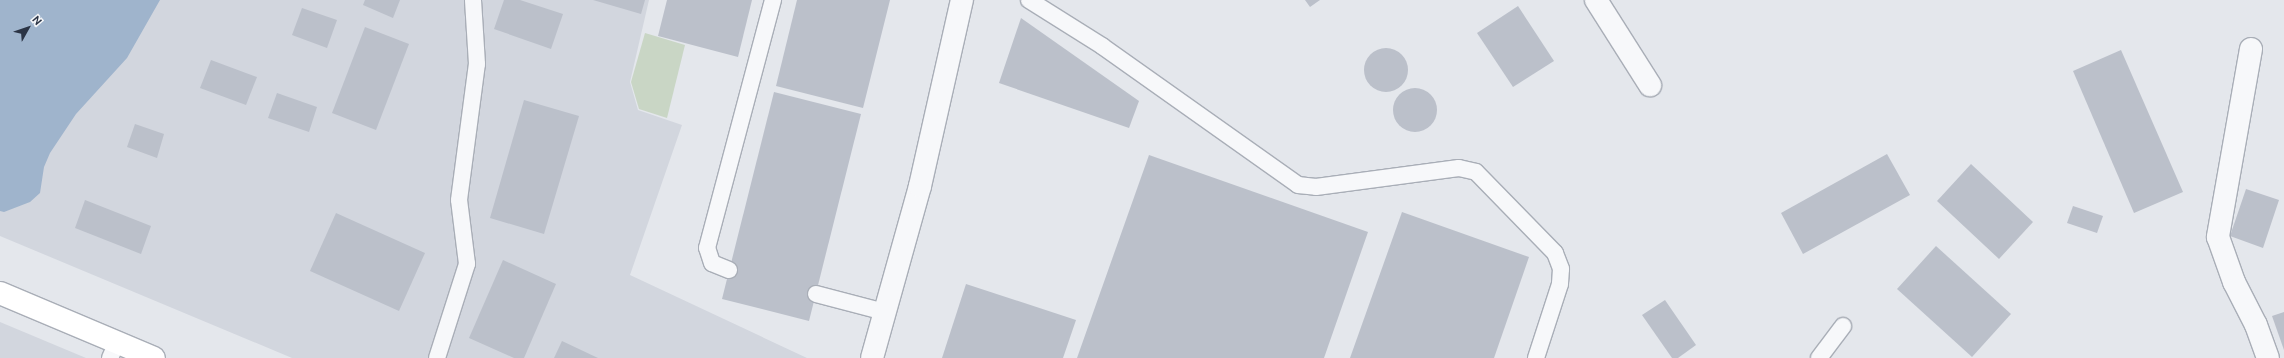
<!DOCTYPE html>
<style>
body{margin:0}
#map{position:relative;width:2284px;height:358px;overflow:hidden;background:#e4e7ec;font-family:Ubuntu,sans-serif}
div>[style]{position:absolute}
.built>*{inset:0;background:#d2d6de}
.green>*{inset:0;background:#c9d6c5}
.water>*{inset:0;background:#9fb4cc}
.building>*{inset:0;background:#bbc0ca}
.round{border-radius:50%}
.roads{filter:drop-shadow(1px 0 #a9aeb7) drop-shadow(-1px 0 #a9aeb7) drop-shadow(0 1px #a9aeb7) drop-shadow(0 -1px #a9aeb7)}
.lane>*{height:16px;margin:-8px;padding:0 8px;transform-origin:8px;border-radius:8px;background:#f7f8fa}
.street>*{height:22px;margin:-11px;padding:0 11px;transform-origin:11px;border-radius:11px;background:#f7f8fa}
.secondary>*{height:22px;margin:-11px;padding:0 11px;transform-origin:11px;border-radius:11px;background:#fff}
span{translate:-50% -50%;white-space:nowrap;text-align:center;line-height:1.15;-webkit-text-stroke:4px #f4f6f9;paint-order:stroke}
.north{position:absolute;left:8px;top:8px;width:40px;height:40px;-webkit-text-stroke:3px #f4f6f9;paint-order:stroke;rotate:50deg;font-size:11px;font-weight:700;line-height:16px;text-align:center;color:#2b3445}
.north::after{content:'';display:block;margin:auto;width:14px;height:18px;background:#2b3445;clip-path:polygon(50% 0,100% 100%,50% 72%,0 100%)}
</style>
<div id="map">
<div class="built">
<div style="clip-path:polygon(0 0,649px 0,630px 82px,638px 110px,682px 125px,630px 275px,807px 358px,292px 358px,0 236px)"></div>
<div style="clip-path:polygon(0 322px,86px 358px,0 358px)"></div>
</div>
<div class="green">
<div style="clip-path:polygon(645px 33px,685px 45px,667px 118px,639px 109px,631px 82px)"></div>
</div>
<div class="water">
<div style="clip-path:polygon(0 0,160px 0,127px 58px,76px 114px,50px 153px,44px 167px,40px 193px,30px 202px,4px 212px,0 211px)"></div>
</div>
<div class="building">
<div style="clip-path:polygon(365px 0,400px 0,393px 18px,363px 5px)"></div>
<div style="clip-path:polygon(504px 0,520px 0,563px 14px,551px 49px,494px 29px)"></div>
<div style="clip-path:polygon(593px 0,645px 0,641px 14px)"></div>
<div style="clip-path:polygon(667px 0,752px 0,738px 57px,658px 36px)"></div>
<div style="clip-path:polygon(797px 0,890px 0,863px 108px,776px 86px)"></div>
<div style="clip-path:polygon(1305px 0,1320px 0,1310px 7px)"></div>
<div style="clip-path:polygon(1518px 6px,1554px 61px,1513px 87px,1477px 33px)"></div>
<div style="clip-path:polygon(302px 8px,337px 20px,327px 48px,292px 35px)"></div>
<div style="clip-path:polygon(1021px 18px,1139px 101px,1129px 128px,999px 83px)"></div>
<div style="clip-path:polygon(365px 27px,409px 44px,376px 130px,332px 113px)"></div>
<div class="round" style="left:1364px;top:48px;width:44px;height:44px"></div>
<div style="clip-path:polygon(2121px 50px,2183px 192px,2134px 213px,2073px 71px)"></div>
<div style="clip-path:polygon(211px 60px,257px 77px,246px 105px,200px 88px)"></div>
<div class="round" style="left:1393px;top:88px;width:44px;height:44px"></div>
<div style="clip-path:polygon(774px 92px,861px 114px,809px 321px,722px 299px)"></div>
<div style="clip-path:polygon(277px 93px,317px 107px,309px 132px,268px 118px)"></div>
<div style="clip-path:polygon(524px 100px,579px 116px,544px 234px,490px 218px)"></div>
<div style="clip-path:polygon(135px 124px,164px 134px,157px 158px,127px 147px)"></div>
<div style="clip-path:polygon(1887px 154px,1910px 195px,1803px 254px,1781px 213px)"></div>
<div style="clip-path:polygon(1149px 155px,1368px 232px,1324px 358px,1077px 358px)"></div>
<div style="clip-path:polygon(1971px 164px,2033px 222px,1999px 259px,1937px 201px)"></div>
<div style="clip-path:polygon(2246px 189px,2279px 200px,2263px 248px,2230px 236px)"></div>
<div style="clip-path:polygon(85px 200px,151px 226px,141px 254px,75px 228px)"></div>
<div style="clip-path:polygon(2073px 206px,2103px 216px,2097px 233px,2067px 223px)"></div>
<div style="clip-path:polygon(1402px 212px,1529px 257px,1494px 358px,1350px 358px)"></div>
<div style="clip-path:polygon(336px 213px,425px 253px,399px 311px,310px 271px)"></div>
<div style="clip-path:polygon(1936px 246px,2011px 314px,1972px 357px,1897px 289px)"></div>
<div style="clip-path:polygon(503px 260px,556px 284px,524px 358px,514px 358px,469px 338px)"></div>
<div style="clip-path:polygon(966px 284px,1076px 320px,1063px 358px,942px 358px)"></div>
<div style="clip-path:polygon(1665px 300px,1696px 345px,1678px 358px,1672px 358px,1642px 315px)"></div>
<div style="clip-path:polygon(2284px 312px,2284px 350px,2272px 316px)"></div>
<div style="clip-path:polygon(562px 341px,598px 358px,554px 358px)"></div>
</div>
<div class="roads">
<div class="lane">
<div style="left:1029px;top:0;width:86px;rotate:32.2deg"></div>
<div style="left:1102px;top:46px;width:240px;rotate:35.3deg"></div>
<div style="left:1298px;top:185px;width:18px;rotate:6deg"></div>
<div style="left:1316px;top:187px;width:144px;rotate:-7.6deg"></div>
<div style="left:1459px;top:168px;width:17px;rotate:13deg"></div>
<div style="left:1476px;top:172px;width:113px;rotate:45.7deg"></div>
<div style="left:1555px;top:253px;width:17px;rotate:69deg"></div>
<div style="left:1561px;top:269px;width:15px;rotate:94deg"></div>
<div style="left:1560px;top:284px;width:78px;rotate:108deg"></div>
<div style="left:729px;top:270px;width:18px;rotate:-158deg"></div>
<div style="left:712px;top:263px;width:16px;rotate:-108deg"></div>
<div style="left:707px;top:248px;width:257px;rotate:-75.1deg"></div>
<div style="left:816px;top:294px;width:71px;rotate:14.6deg"></div>
<div style="left:110px;top:358px;width:17px;rotate:-66deg"></div>
<div style="left:437px;top:358px;width:99px;rotate:-72.3deg"></div>
<div style="left:467px;top:264px;width:64px;rotate:-97.1deg"></div>
<div style="left:459px;top:200px;width:137px;rotate:-82.5deg"></div>
<div style="left:477px;top:64px;width:64px;rotate:-93.6deg"></div>
<div style="left:1819px;top:358px;width:40px;rotate:-53deg"></div>
</div>
<div class="street">
<div style="left:1596px;top:0;width:101px;rotate:57.6deg"></div>
<div style="left:2251px;top:49px;width:191px;rotate:100deg"></div>
<div style="left:2218px;top:237px;width:48px;rotate:70.4deg"></div>
<div style="left:2234px;top:282px;width:48px;rotate:62.9deg"></div>
<div style="left:2256px;top:325px;width:35px;rotate:70deg"></div>
<div style="left:872px;top:358px;width:179px;rotate:-74.4deg"></div>
<div style="left:920px;top:186px;width:191px;rotate:-77.3deg"></div>
</div>
<div class="secondary">
<div style="left:0;top:293px;width:167px;rotate:22.9deg"></div>
</div>
</div>
<div class="north">N</div>
</div>
